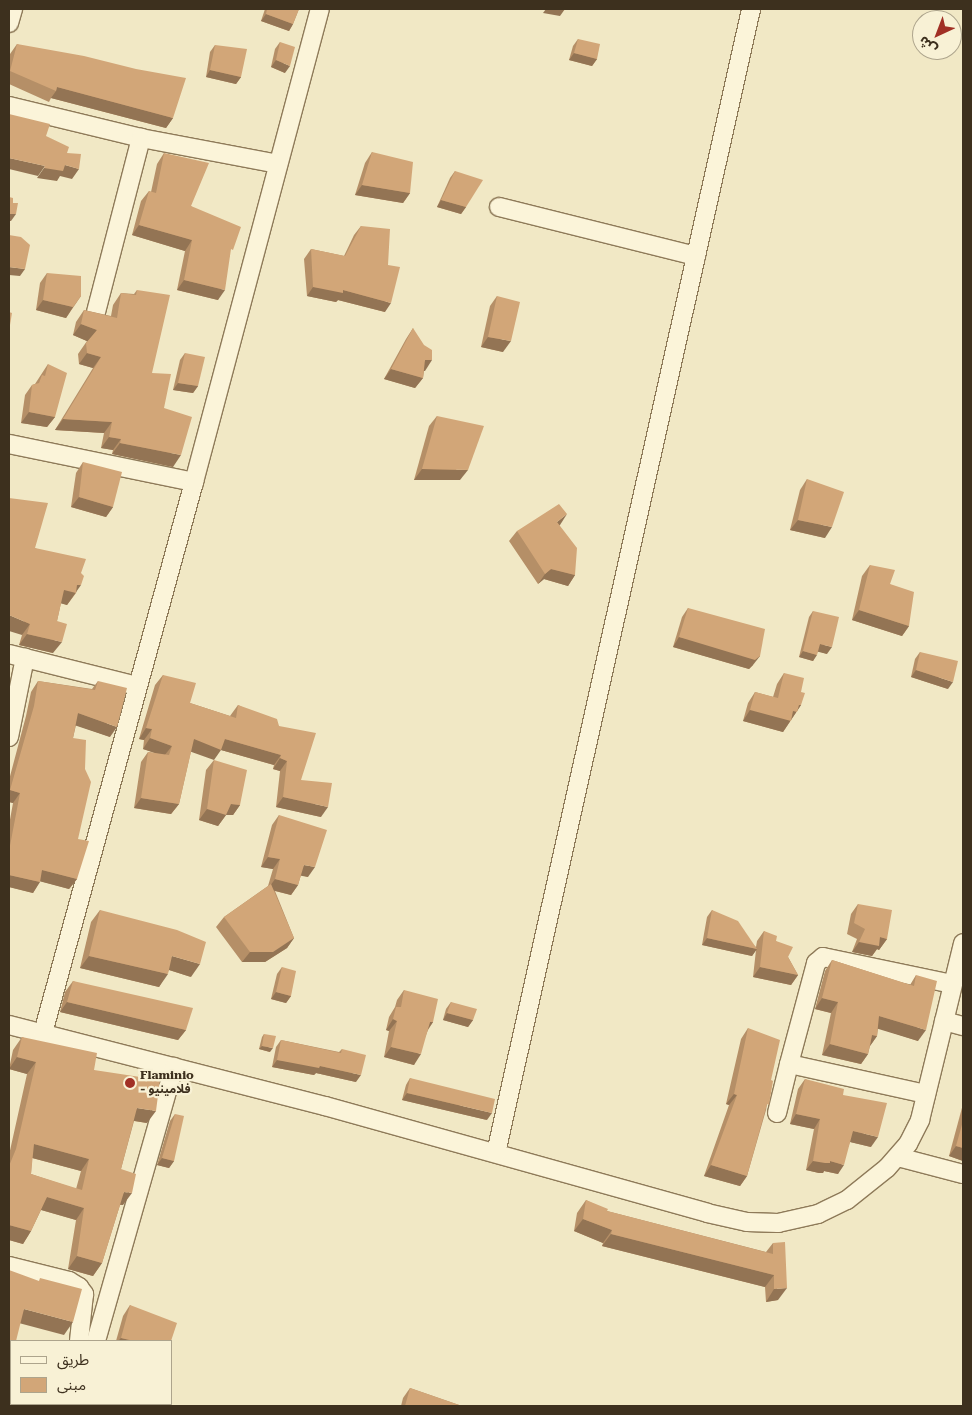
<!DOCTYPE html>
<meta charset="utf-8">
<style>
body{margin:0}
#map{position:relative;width:972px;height:1415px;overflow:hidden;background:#f1e8c5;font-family:"Roboto Serif","Noto Sans Arabic",serif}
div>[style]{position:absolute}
.roads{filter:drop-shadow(1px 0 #8e7a59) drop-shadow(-1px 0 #8e7a59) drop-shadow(0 1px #8e7a59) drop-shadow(0 -1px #8e7a59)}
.minor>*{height:18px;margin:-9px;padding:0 9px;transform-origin:9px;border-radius:9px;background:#fbf4d9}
.wall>*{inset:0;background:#b58f67}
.shaded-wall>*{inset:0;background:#937454}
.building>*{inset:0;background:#d2a678}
.dots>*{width:14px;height:14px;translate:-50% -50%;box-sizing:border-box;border:2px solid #f8f1d5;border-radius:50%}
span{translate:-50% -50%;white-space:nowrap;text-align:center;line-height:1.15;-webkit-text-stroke:4.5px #f8f1d5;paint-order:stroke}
.poi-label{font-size:12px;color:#3d301e;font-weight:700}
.left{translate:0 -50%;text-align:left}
.frame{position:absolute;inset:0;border:10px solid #3d301e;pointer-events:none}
.legend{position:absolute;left:10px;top:1340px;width:162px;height:65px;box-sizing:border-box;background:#f8f1d5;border:1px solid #ada48c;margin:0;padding:6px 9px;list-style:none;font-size:15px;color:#3d301e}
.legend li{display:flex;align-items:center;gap:10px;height:25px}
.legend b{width:25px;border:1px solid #ada48c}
.north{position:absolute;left:912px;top:10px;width:50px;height:50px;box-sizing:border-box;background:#f8f1d5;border:1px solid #ada48c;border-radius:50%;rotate:223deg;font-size:14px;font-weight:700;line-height:20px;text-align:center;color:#3d301e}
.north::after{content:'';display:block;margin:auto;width:18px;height:22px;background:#a13025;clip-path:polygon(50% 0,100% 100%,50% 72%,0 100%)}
</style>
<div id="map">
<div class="roads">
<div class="minor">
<div style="left:9px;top:23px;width:15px;rotate:-74deg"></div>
<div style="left:9px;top:106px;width:136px;rotate:13.6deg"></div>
<div style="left:141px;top:138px;width:139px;rotate:10.7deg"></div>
<div style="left:499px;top:207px;width:203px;rotate:14deg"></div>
<div style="left:96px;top:312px;width:180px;rotate:-75.5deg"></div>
<div style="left:9px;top:444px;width:189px;rotate:11.6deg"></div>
<div style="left:9px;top:654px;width:132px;rotate:14deg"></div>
<div style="left:9px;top:737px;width:81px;rotate:-78.6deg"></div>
<div style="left:944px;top:1021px;width:20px;rotate:15deg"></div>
<div style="left:9px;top:1025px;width:326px;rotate:14.4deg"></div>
<div style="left:325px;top:1106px;width:397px;rotate:15.6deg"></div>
<div style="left:707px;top:1213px;width:41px;rotate:12.7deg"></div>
<div style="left:747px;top:1222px;width:31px;rotate:2deg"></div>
<div style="left:778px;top:1223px;width:41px;rotate:-12.7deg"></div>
<div style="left:818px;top:1214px;width:32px;rotate:-26deg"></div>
<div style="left:847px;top:1200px;width:51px;rotate:-38.7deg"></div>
<div style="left:887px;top:1168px;width:32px;rotate:-49deg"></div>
<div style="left:908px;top:1144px;width:27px;rotate:-63deg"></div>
<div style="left:920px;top:1120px;width:182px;rotate:-76.3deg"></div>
<div style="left:43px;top:1033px;width:571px;rotate:-74.67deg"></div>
<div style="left:194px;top:482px;width:489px;rotate:-75.1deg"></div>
<div style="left:926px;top:1094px;width:140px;rotate:-167.6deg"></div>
<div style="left:789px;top:1064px;width:105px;rotate:-75deg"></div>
<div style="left:816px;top:963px;width:9px;rotate:-41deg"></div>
<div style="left:823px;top:957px;width:132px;rotate:11.8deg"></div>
<div style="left:777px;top:1113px;width:50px;rotate:-76.2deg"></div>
<div style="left:496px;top:1153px;width:1172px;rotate:-77.43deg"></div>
<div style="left:898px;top:1157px;width:67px;rotate:14.7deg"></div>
<div style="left:9px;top:1266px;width:62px;rotate:14deg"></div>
<div style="left:69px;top:1281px;width:12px;rotate:31deg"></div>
<div style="left:79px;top:1287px;width:9px;rotate:54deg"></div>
<div style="left:84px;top:1294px;width:47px;rotate:96.1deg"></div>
<div style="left:96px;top:1341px;width:285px;rotate:-74.1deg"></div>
<div style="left:75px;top:1406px;width:2px;rotate:-63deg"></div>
</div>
</div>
<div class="wall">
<div style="clip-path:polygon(265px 9px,299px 9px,293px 24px,289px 31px,261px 21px)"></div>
<div style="clip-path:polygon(578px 39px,597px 59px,592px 66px,569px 60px,573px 46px)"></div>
<div style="clip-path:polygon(280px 42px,285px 73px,271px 67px,275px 49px)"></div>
<div style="clip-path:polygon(17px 44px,173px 118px,166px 128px,51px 98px,49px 102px,9px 84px,9px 59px,10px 54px)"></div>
<div style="clip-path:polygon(215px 45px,241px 77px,236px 84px,206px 77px,210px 52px)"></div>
<div style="clip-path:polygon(372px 152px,410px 193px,403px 203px,355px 195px,365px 163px)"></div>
<div style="clip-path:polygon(164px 153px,191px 206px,230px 254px,218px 300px,177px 290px,185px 251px,132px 235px,141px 201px,149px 191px,151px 192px,157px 164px)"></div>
<div style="clip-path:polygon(455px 171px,466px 207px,461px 214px,437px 207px,450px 178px)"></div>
<div style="clip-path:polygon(361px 226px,388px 265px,385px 312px,338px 300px,336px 302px,307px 296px,304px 259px,311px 249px,344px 256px,354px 235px)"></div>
<div style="clip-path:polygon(47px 273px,81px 296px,66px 318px,36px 310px,40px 283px)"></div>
<div style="clip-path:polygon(137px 290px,152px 373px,164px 408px,173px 467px,112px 454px,113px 450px,101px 448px,104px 433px,55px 430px,93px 368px,79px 364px,78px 354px,87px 341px,73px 335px,76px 322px,84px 310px,111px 316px,113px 305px,121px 293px,134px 294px)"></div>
<div style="clip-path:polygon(497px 296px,503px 352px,481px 347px,490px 306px)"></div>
<div style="clip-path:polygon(413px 328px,425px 371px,424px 371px,423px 378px,415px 388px,384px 379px,406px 339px)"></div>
<div style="clip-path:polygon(185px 353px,198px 386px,193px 393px,173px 390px,180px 360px)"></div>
<div style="clip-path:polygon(48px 364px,55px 417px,47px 427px,21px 423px,25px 395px,32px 385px,35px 384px)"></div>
<div style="clip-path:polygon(437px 416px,460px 480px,414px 480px,429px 426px)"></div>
<div style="clip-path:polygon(83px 462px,113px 507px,106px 517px,71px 507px,76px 473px)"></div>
<div style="clip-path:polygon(807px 479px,825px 538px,790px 530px,800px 490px)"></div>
<div style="clip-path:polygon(559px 525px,575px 575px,568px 586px,544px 579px,538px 584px,509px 541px,517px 531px)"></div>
<div style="clip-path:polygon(35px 548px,81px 573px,76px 593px,67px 605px,61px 603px,57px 621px,53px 653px,19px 645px,22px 635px)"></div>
<div style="clip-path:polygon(870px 565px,890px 584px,909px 626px,902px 636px,852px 620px,862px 576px)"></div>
<div style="clip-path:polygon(688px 608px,753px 665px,749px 669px,673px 647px,682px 617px)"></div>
<div style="clip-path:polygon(813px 611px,827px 654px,818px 651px,813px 661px,799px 657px,809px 617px)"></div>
<div style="clip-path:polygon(920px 652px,948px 689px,911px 677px,915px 659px)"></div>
<div style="clip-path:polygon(784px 673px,801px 692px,801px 705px,783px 732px,743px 721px,748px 703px,755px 692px,773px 697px,777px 684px)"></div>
<div style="clip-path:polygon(163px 675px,190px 703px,230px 716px,238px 705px,279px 726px,301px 780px,321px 817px,276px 807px,280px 771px,273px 769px,274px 765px,221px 750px,191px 751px,179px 804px,171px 814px,134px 808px,141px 762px,148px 752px,155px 753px,143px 749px,144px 740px,139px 739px,155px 685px)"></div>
<div style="clip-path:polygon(38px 681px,92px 689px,98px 681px,110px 737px,76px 725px,73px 738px,78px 839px,77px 879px,69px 889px,40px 881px,33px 893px,9px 887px,9px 825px,13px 803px,9px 802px,9px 780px,26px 716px,31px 692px)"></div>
<div style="clip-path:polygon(214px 760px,240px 805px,233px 815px,226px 815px,218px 826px,199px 820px,206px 770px)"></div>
<div style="clip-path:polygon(279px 815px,308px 877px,301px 875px,298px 885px,291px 895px,275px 891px,294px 938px,287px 948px,265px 962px,242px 962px,216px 927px,224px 917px,268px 886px,273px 869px,261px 867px,272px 825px)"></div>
<div style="clip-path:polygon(858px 904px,887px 939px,879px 950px,877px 949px,872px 956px,852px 952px,857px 939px,847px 934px,851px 914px)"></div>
<div style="clip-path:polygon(100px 910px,191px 977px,169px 970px,159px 987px,80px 968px,91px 922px)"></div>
<div style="clip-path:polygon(712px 910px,756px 947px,757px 941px,764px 931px,776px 941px,788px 957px,798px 975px,791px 985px,753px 977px,756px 950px,752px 956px,702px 945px,707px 917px)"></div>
<div style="clip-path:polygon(832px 960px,910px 985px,916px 975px,918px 1041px,878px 1028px,877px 1036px,870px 1046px,868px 1054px,861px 1064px,822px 1055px,831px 1013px,815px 1009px,825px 971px)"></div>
<div style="clip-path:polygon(282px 967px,291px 996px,286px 1003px,271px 999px,277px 974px)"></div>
<div style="clip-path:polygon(73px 981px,186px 1030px,178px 1040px,60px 1012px,65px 992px)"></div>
<div style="clip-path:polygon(404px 990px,433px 1022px,428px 1030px,414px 1065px,384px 1057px,389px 1031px,386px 1030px,389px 1017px,395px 1007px,397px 1000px)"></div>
<div style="clip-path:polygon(451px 1002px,473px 1020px,468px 1027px,443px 1020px,446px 1009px)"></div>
<div style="clip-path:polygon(748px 1028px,771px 1080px,766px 1110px,747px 1176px,740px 1186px,704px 1176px,729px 1105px,726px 1104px,741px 1039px)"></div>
<div style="clip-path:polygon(264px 1034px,270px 1052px,259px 1049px,262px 1037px)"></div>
<div style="clip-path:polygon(evenodd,22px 1037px,94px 1070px,147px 1123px,134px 1121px,121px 1169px,123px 1205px,120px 1205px,102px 1263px,93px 1276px,68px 1269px,76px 1220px,41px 1210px,31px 1231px,23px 1244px,9px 1240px,9px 1155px,27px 1074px,9px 1069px,13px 1050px,22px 1037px,32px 1158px,81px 1171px,76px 1189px,31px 1174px,32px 1158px)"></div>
<div style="clip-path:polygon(281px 1040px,339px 1052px,342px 1049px,356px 1082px,316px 1073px,314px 1075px,272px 1067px,276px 1047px)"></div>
<div style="clip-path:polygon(410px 1078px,487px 1120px,402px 1100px,406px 1085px)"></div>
<div style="clip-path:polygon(805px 1079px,843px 1095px,871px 1147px,850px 1142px,838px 1174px,824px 1171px,823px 1173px,819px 1173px,806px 1170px,814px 1129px,790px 1124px,798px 1089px)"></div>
<div style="clip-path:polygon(963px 1104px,963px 1161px,949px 1156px)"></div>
<div style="clip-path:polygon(175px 1114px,174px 1161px,169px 1168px,157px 1165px,170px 1121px)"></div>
<div style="clip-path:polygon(586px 1200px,607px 1211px,766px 1252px,773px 1243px,778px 1300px,766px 1302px,765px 1287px,602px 1246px,603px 1243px,574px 1231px,577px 1213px)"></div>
<div style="clip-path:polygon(130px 1305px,171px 1341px,116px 1341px,123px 1316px)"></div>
<div style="clip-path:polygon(410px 1388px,462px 1406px,401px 1406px,403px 1398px)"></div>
<div style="clip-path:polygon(98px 1404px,139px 1404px,138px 1406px,98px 1406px)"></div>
</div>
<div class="shaded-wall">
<div style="clip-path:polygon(546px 9px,565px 9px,560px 16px,543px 13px)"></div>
<div style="clip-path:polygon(266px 14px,293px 24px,289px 31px,261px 21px)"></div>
<div style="clip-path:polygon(574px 53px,597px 59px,592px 66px,569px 60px)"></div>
<div style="clip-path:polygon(276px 60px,290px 66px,285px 73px,271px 67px)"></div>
<div style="clip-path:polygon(210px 70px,241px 77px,236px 84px,206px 77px)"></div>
<div style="clip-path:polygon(57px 87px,173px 118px,166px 128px,51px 98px,56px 91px)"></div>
<div style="clip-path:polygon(9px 158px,45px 166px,38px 176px,9px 169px)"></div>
<div style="clip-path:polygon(65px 165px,79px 169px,72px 179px,60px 176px,57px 181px,37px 178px,44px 168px)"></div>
<div style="clip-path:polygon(362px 185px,410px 193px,403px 203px,355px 195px)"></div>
<div style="clip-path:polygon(441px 200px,466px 207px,461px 214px,437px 207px)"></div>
<div style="clip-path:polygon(9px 214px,16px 214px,11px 221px,9px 221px)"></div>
<div style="clip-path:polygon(139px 225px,192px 240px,185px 251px,132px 235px)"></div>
<div style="clip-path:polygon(9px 267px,25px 269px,20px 276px,9px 275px)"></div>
<div style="clip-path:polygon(184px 280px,225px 290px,218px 300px,177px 290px)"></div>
<div style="clip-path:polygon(313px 287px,343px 290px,391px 303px,385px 312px,338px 300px,336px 302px,307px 296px)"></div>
<div style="clip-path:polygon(43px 300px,73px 307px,66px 318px,36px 310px)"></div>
<div style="clip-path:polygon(81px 324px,97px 330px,89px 342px,73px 335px)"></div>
<div style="clip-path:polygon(488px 337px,511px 341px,503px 352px,481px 347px)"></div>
<div style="clip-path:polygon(87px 353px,101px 357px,93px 368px,79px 364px)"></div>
<div style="clip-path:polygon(425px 360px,432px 360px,425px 371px,418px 371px)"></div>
<div style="clip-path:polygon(391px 369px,423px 378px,415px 388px,384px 379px)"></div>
<div style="clip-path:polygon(178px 383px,198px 386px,193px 393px,173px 390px)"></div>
<div style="clip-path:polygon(29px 412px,55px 417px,47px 427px,21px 423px)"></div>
<div style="clip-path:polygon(63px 419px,112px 422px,104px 433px,55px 430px)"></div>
<div style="clip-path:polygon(109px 437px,121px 439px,113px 450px,101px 448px)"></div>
<div style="clip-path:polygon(120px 443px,181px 455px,173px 467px,112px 454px)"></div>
<div style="clip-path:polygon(422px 469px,468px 470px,460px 480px,414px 480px)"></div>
<div style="clip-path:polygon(79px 497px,113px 507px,106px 517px,71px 507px)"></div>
<div style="clip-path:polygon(567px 514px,560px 525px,550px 533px,557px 522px)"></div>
<div style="clip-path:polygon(798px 520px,832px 527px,825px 538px,790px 530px)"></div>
<div style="clip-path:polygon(551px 569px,575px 575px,568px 586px,544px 579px,538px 584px,545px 574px)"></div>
<div style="clip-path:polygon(77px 585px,81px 585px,67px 605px,56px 602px,64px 590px)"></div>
<div style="clip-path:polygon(859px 610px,909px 626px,902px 636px,852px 620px)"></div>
<div style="clip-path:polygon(9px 615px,30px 624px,22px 635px,9px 631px)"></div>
<div style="clip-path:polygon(27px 634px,62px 642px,53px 653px,19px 645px)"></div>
<div style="clip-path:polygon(679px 637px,760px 656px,753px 665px,749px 669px,673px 647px)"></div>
<div style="clip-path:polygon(820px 644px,832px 647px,827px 654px,815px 651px)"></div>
<div style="clip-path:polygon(803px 651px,817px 655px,813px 661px,799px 657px)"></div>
<div style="clip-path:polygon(916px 670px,953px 682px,948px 689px,911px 677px)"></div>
<div style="clip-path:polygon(799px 705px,801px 705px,783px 732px,743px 721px,750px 710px)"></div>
<div style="clip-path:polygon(78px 713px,117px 727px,110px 737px,71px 724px)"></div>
<div style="clip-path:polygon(146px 728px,152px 729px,144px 740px,139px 739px)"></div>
<div style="clip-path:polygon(150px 738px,172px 746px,164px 756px,143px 749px)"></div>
<div style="clip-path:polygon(194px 739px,225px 739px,281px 755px,274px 765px,221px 750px,214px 760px,186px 750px)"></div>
<div style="clip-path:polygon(280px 758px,287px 761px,280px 771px,273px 769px)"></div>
<div style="clip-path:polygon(10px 790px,20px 793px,13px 803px,9px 802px,9px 792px)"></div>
<div style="clip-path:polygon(283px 797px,328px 807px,321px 817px,276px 807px)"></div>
<div style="clip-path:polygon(141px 798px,179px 804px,171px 814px,134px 808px)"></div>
<div style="clip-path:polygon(231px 804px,240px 805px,233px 815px,224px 815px,226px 815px,218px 826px,199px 820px,207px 809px)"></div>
<div style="clip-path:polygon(268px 857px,280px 859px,273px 869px,261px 867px)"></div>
<div style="clip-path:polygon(304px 865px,315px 867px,308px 877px,297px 875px)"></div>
<div style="clip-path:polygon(42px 870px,77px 879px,69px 889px,35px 880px)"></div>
<div style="clip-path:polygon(9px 875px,40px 882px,33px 893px,9px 887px)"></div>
<div style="clip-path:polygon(275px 879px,298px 885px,291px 895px,268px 889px)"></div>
<div style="clip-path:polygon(880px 937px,887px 939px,879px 950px,877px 949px,872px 956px,852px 952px,859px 942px)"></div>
<div style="clip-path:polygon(294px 938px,287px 948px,265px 962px,242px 962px,250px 952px)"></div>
<div style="clip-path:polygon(707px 938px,757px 949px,752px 956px,702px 945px)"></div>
<div style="clip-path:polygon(89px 956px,168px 974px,159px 987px,80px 968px)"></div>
<div style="clip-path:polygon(172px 956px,200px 964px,191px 977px,163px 968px)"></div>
<div style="clip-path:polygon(760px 967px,798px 975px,791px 985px,753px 977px)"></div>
<div style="clip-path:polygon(276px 992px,291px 996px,286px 1003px,271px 999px)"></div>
<div style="clip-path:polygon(822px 998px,838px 1002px,831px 1013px,815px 1009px)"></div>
<div style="clip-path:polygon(67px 1002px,186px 1030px,178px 1040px,60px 1012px)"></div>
<div style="clip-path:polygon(447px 1013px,473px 1020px,468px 1027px,443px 1020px)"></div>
<div style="clip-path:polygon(879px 1016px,926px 1030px,918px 1041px,872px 1027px)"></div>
<div style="clip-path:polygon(393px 1019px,397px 1021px,389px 1031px,386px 1030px)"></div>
<div style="clip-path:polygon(430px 1022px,433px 1022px,426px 1032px)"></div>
<div style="clip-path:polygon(872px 1035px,877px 1036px,870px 1046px)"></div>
<div style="clip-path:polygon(830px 1044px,868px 1054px,861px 1064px,822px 1055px)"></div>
<div style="clip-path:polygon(262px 1046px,273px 1048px,270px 1052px,259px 1049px)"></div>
<div style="clip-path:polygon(391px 1047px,421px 1054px,414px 1065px,384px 1057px)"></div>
<div style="clip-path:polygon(17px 1057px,36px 1062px,27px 1074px,9px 1069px)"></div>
<div style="clip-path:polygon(277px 1060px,320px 1066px,361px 1075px,356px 1082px,316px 1073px,314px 1075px,272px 1067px)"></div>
<div style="clip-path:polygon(407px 1093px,492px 1113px,487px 1120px,402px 1100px)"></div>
<div style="clip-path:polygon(734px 1094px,737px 1095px,729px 1105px,726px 1104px)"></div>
<div style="clip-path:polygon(137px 1108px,156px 1111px,147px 1123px,129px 1120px)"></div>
<div style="clip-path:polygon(796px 1114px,820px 1119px,814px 1129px,790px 1124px)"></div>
<div style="clip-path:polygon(853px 1131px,878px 1137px,871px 1147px,846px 1141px)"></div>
<div style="clip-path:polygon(34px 1144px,89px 1159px,81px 1171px,25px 1156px)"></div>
<div style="clip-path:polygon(956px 1146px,963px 1148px,963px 1161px,949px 1156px)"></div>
<div style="clip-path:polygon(162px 1158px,174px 1161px,169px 1168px,157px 1165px)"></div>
<div style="clip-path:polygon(813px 1161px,830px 1161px,844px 1165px,838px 1174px,824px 1171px,823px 1173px,819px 1173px,806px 1170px)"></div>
<div style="clip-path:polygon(711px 1165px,747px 1176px,740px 1186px,704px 1176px)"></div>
<div style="clip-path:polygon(124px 1192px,132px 1193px,123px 1205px,116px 1204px)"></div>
<div style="clip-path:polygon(47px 1197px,84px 1208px,76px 1220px,38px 1209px)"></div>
<div style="clip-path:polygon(583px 1219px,612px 1230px,603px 1243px,574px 1231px)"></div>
<div style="clip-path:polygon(9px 1225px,31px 1231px,23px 1244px,9px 1240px)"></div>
<div style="clip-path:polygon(611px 1234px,774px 1275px,765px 1287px,602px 1246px)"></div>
<div style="clip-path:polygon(77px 1256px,102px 1263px,93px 1276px,68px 1269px)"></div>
<div style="clip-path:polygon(787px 1288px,778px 1300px,766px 1302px,774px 1289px)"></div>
<div style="clip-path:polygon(24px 1309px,73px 1322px,64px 1335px,15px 1322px)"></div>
<div style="clip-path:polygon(121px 1338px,134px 1341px,118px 1341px)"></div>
</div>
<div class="building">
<div style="clip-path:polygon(267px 9px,299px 9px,293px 24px,266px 14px)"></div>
<div style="clip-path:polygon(578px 39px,600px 44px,597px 59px,574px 53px)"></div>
<div style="clip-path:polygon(280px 42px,295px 47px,290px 66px,276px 60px)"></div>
<div style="clip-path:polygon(17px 44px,84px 56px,136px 69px,186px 78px,173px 118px,57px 87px,56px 91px,10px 71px)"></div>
<div style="clip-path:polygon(215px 45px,247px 49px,241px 77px,210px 70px)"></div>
<div style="clip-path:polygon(9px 114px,50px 124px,46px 136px,69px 147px,67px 153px,81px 154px,79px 169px,65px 165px,63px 171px,44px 168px,45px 166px,9px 158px)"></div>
<div style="clip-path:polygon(372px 152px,413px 162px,410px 193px,362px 185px)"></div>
<div style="clip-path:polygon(164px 153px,209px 163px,191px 206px,241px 227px,233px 250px,231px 249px,225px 290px,184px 280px,192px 240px,139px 225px,149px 191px,156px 193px)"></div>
<div style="clip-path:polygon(455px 171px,483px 180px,466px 207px,441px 200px)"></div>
<div style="clip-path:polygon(9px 197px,13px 198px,13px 203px,18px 203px,16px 214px,9px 214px)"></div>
<div style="clip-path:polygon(361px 226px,390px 229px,388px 265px,400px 267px,391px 303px,343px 290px,343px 293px,313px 287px,311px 249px,345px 256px)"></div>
<div style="clip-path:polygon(9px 235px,21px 237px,30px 245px,25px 269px,9px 267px)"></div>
<div style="clip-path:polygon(47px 273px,81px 276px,81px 296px,73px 307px,43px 300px)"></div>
<div style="clip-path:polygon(137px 290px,170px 295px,152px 373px,171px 374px,164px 408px,192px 417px,181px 455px,120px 443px,121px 439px,109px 437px,112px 422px,63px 419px,101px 357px,87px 353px,86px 343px,97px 330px,81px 324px,84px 310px,117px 318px,121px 293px,136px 295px)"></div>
<div style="clip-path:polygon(497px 296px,520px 302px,511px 341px,488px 337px)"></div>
<div style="clip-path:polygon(9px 312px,12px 313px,9px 331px)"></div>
<div style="clip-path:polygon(413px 328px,424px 345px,432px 350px,432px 360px,425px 360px,423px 378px,391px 369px)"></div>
<div style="clip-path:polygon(185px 353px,205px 357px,198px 386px,178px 383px)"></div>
<div style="clip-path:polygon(48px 364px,67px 373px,55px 417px,29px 412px,32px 385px,39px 383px,42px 375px,45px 376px)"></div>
<div style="clip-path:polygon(437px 416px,484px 426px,468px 470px,422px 469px)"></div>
<div style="clip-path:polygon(83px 462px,122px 472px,113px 507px,79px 497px)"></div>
<div style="clip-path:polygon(807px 479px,844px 492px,832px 527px,798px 520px)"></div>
<div style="clip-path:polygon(9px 498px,48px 503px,35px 548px,86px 559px,81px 573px,84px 576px,81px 585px,77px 585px,76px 593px,64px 590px,57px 621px,67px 624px,62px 642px,27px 634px,30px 624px,9px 615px)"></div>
<div style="clip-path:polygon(559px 504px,567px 514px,557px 522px,577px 548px,575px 575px,551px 569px,545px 574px,517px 531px)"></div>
<div style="clip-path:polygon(870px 565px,895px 570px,890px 584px,914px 592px,909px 626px,859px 610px)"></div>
<div style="clip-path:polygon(688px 608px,765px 629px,760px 656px,755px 660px,679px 637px)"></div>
<div style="clip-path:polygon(813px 611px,839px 617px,832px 647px,820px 644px,817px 655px,803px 651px)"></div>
<div style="clip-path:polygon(920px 652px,958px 661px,953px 682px,916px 670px)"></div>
<div style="clip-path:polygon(784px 673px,804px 678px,801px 692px,805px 693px,801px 705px,799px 705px,797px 712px,793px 711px,791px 721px,750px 710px,755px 692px,778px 698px)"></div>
<div style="clip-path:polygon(163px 675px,196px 683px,190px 703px,236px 718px,238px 705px,277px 719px,279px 726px,316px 733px,301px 780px,332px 783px,328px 807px,283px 797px,287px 761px,280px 758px,281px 755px,225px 739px,221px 750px,194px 739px,179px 804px,141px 798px,148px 752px,169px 755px,172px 746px,150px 738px,152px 729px,146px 728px)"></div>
<div style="clip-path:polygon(38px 681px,95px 690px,98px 681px,127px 688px,117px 727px,78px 713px,73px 738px,86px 740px,85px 769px,91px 782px,78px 839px,89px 841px,77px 879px,42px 870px,40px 882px,9px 875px,9px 851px,20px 793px,10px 790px,34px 706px)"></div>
<div style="clip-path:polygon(214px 760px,247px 770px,240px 805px,231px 804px,226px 815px,207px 809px)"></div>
<div style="clip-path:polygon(279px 815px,327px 830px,315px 867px,304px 865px,298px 885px,275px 879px,280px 859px,268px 857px)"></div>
<div style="clip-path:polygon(271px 884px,294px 938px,273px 952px,250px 952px,224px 917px)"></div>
<div style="clip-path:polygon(858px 904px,892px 910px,887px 939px,880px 937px,879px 946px,859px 942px,865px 929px,854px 923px)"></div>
<div style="clip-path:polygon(100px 910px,177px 930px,206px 942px,200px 964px,172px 956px,168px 974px,89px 956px)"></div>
<div style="clip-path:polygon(712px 910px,738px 921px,757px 949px,707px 938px)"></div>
<div style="clip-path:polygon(764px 931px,777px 936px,776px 941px,793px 947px,788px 957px,798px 975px,760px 967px)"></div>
<div style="clip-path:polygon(832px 960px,914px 986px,916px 975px,937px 981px,926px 1030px,879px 1016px,877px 1036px,872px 1035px,868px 1054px,830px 1044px,838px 1002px,822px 998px)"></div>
<div style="clip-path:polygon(282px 967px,296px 971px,291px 996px,276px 992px)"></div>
<div style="clip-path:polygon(73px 981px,193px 1008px,186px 1030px,67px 1002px)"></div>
<div style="clip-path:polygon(404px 990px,438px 999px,433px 1022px,430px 1022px,421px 1054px,391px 1047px,397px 1021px,393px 1019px,396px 1007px,401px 1007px)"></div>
<div style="clip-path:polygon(451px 1002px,477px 1009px,473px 1020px,447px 1013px)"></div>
<div style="clip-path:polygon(748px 1028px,780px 1040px,771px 1080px,773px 1081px,769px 1105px,767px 1104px,747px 1176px,711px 1165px,737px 1095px,734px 1094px)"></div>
<div style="clip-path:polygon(264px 1034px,276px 1036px,273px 1048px,262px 1046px)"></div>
<div style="clip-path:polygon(evenodd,22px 1037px,97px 1053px,94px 1070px,160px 1080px,156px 1111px,137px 1108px,121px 1169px,136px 1174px,132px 1193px,124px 1192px,102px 1263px,77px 1256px,84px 1208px,47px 1197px,31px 1231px,9px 1225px,9px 1166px,16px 1149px,36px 1062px,17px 1057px,22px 1037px,34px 1144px,89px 1159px,82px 1190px,31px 1174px,34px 1144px)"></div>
<div style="clip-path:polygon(281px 1040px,341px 1053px,342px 1049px,366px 1055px,361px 1075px,320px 1066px,319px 1068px,277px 1060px)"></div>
<div style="clip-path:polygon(410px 1078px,495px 1099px,492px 1113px,407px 1093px)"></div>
<div style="clip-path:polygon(805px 1079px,844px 1089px,843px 1095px,887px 1103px,878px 1137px,853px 1131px,844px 1165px,830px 1161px,830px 1163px,825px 1163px,813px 1161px,820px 1119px,796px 1114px)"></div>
<div style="clip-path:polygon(175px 1114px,184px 1116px,174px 1161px,162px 1158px)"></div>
<div style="clip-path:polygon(963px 1121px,963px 1148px,956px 1146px)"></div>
<div style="clip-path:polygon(586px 1200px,608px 1209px,607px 1211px,773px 1254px,773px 1243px,785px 1242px,787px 1288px,774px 1289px,774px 1275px,611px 1234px,612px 1230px,583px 1219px)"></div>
<div style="clip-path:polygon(9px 1270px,39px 1281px,40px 1278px,82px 1289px,73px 1322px,24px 1309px,16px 1341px,11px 1341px,11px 1356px,9px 1356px)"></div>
<div style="clip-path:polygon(130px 1305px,177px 1323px,171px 1341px,134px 1341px,121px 1338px)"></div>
<div style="clip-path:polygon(9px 1375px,11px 1377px,11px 1404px,56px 1404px,55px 1406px,9px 1406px)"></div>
<div style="clip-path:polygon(410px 1388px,462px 1406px,405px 1406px)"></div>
<div style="clip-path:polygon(102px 1404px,139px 1404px,138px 1406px,101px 1406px)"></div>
</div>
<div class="dots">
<div style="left:130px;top:1083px;background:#a13025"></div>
</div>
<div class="poi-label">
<span class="left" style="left:140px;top:1083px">Flaminio<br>- فلامينيو</span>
</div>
<div class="frame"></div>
<ul class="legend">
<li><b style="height:6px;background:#fbf4d9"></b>طريق</li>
<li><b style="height:14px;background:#d2a678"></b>مبنى</li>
</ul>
<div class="north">ش</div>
</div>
